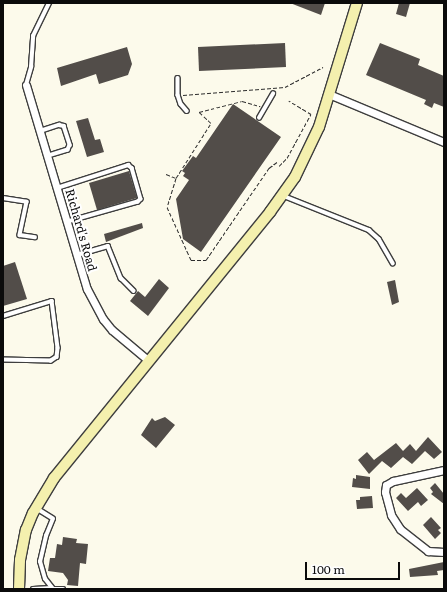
<!DOCTYPE html>
<style>
body{margin:0}
#map{position:relative;width:447px;height:592px;overflow:hidden;background:#fcfaeb;font-family:Literata,serif}
div>[style]{position:absolute}
.building>*{inset:0;background:#524d49}
.path>*{height:1px;margin-top:-0.5px;transform-origin:0;background:repeating-linear-gradient(90deg,#2d2d2d 0 4px,transparent 0 6px)}
.roads{filter:drop-shadow(1px 0 #3e3e3e) drop-shadow(-1px 0 #3e3e3e) drop-shadow(0 1px #3e3e3e) drop-shadow(0 -1px #3e3e3e)}
.lane>*{height:3.5px;margin:-1.75px;padding:0 1.75px;transform-origin:1.75px;border-radius:1.75px;background:#fff}
.street>*{height:7px;margin:-3.5px;padding:0 3.5px;transform-origin:3.5px;border-radius:3.5px;background:#fff}
.secondary>*{height:10px;margin:-5px;padding:0 5px;transform-origin:5px;border-radius:5px;background:#f4f0ae}
span{translate:-50% -50%;white-space:nowrap;text-align:center;line-height:1.15;-webkit-text-stroke:4px #fff;paint-order:stroke}
.street-label{font-size:12px;color:#0b0b0b}
.frame{position:absolute;inset:0;border:4px solid #0b0b0b;pointer-events:none}
.scale{position:absolute;left:305px;top:562px;width:95px;height:18px;box-sizing:border-box;border:2px solid #0b0b0b;border-top:0;padding-left:5px;font-size:12px;line-height:14px;white-space:nowrap;color:#0b0b0b;-webkit-text-stroke:3px #fff;paint-order:stroke}
</style>
<div id="map">
<div class="building">
<div style="clip-path:polygon(290px 3px,325px 3px,321px 15px)"></div>
<div style="clip-path:polygon(399px 3px,410px 3px,406px 17px,396px 14px)"></div>
<div style="clip-path:polygon(285px 43px,286px 67px,199px 71px,198px 47px)"></div>
<div style="clip-path:polygon(380px 43px,420px 59px,418px 65px,444px 76px,444px 107px,434px 103px,432px 108px,424px 104px,426px 100px,366px 75px)"></div>
<div style="clip-path:polygon(127px 47px,132px 64px,128px 75px,99px 84px,96px 74px,61px 86px,57px 68px)"></div>
<div style="clip-path:polygon(233px 104px,281px 137px,201px 252px,183px 239px,176px 199px,189px 180px,183px 176px,185px 173px,182px 171px,193px 156px,196px 158px)"></div>
<div style="clip-path:polygon(88px 118px,95px 140px,100px 139px,104px 152px,87px 157px,76px 121px)"></div>
<div style="clip-path:polygon(129px 171px,137px 198px,97px 210px,89px 183px)"></div>
<div style="clip-path:polygon(142px 223px,143px 228px,106px 242px,104px 234px)"></div>
<div style="clip-path:polygon(15px 262px,27px 299px,3px 306px,3px 266px)"></div>
<div style="clip-path:polygon(159px 279px,169px 288px,148px 316px,130px 301px,138px 291px,145px 297px)"></div>
<div style="clip-path:polygon(395px 280px,399px 302px,392px 305px,387px 282px)"></div>
<div style="clip-path:polygon(165px 417px,175px 425px,156px 448px,141px 435px,152px 418px,155px 421px)"></div>
<div style="clip-path:polygon(428px 437px,442px 452px,434px 459px,425px 451px,412px 464px,403px 457px,391px 468px,382px 461px,369px 474px,358px 460px,367px 452px,374px 460px,396px 443px,403px 451px,410px 444px,416px 451px)"></div>
<div style="clip-path:polygon(356px 475px,370px 477px,370px 489px,352px 487px,353px 478px,356px 479px)"></div>
<div style="clip-path:polygon(435px 483px,444px 494px,444px 504px,431px 494px,433px 492px,430px 488px)"></div>
<div style="clip-path:polygon(417px 488px,428px 500px,421px 506px,418px 502px,408px 511px,396px 498px,401px 493px,406px 498px)"></div>
<div style="clip-path:polygon(372px 496px,373px 508px,357px 509px,356px 500px,360px 500px,360px 497px)"></div>
<div style="clip-path:polygon(431px 517px,441px 528px,438px 530px,441px 533px,435px 539px,423px 525px)"></div>
<div style="clip-path:polygon(63px 537px,77px 539px,76px 543px,88px 544px,86px 564px,80px 563px,78px 586px,67px 585px,68px 580px,63px 573px,48px 571px,50px 558px,55px 558px,57px 544px,62px 545px)"></div>
<div style="clip-path:polygon(444px 562px,444px 570px,437px 571px,438px 575px,410px 577px,409px 569px)"></div>
</div>
<div class="path">
<div style="left:183px;top:95px;width:102px;rotate:-4.5deg"></div>
<div style="left:285px;top:87px;width:43px;rotate:-27.8deg"></div>
<div style="left:279px;top:166px;width:11px;rotate:-45deg"></div>
<div style="left:287px;top:158px;width:50px;rotate:-61.4deg"></div>
<div style="left:311px;top:114px;width:26px;rotate:-149deg"></div>
<div style="left:166px;top:174px;width:11px;rotate:22deg"></div>
<div style="left:176px;top:178px;width:65px;rotate:-57.5deg"></div>
<div style="left:211px;top:123px;width:16px;rotate:-137deg"></div>
<div style="left:199px;top:112px;width:44px;rotate:-14.3deg"></div>
<div style="left:242px;top:101px;width:19px;rotate:16deg"></div>
<div style="left:176px;top:178px;width:30px;rotate:107deg"></div>
<div style="left:167px;top:207px;width:58px;rotate:65.6deg"></div>
<div style="left:191px;top:260px;width:15px"></div>
<div style="left:206px;top:260px;width:112px;rotate:-55.6deg"></div>
<div style="left:269px;top:168px;width:10px;rotate:-37deg"></div>
</div>
<div class="roads">
<div class="lane">
<div style="left:178px;top:78px;width:17px;rotate:90deg"></div>
<div style="left:178px;top:95px;width:9px;rotate:72deg"></div>
<div style="left:181px;top:104px;width:9px;rotate:49deg"></div>
<div style="left:26px;top:85px;width:19px;rotate:-74deg"></div>
<div style="left:31px;top:67px;width:31px;rotate:-86deg"></div>
<div style="left:33px;top:36px;width:37px;rotate:-64deg"></div>
<div style="left:259px;top:118px;width:28px;rotate:-60deg"></div>
<div style="left:40px;top:131px;width:20px;rotate:-18deg"></div>
<div style="left:59px;top:125px;width:5px;rotate:11deg"></div>
<div style="left:64px;top:126px;width:20px;rotate:72deg"></div>
<div style="left:70px;top:145px;width:5px;rotate:112deg"></div>
<div style="left:68px;top:150px;width:21px;rotate:163deg"></div>
<div style="left:57px;top:188px;width:75px;rotate:-17.9deg"></div>
<div style="left:128px;top:165px;width:5px;rotate:37deg"></div>
<div style="left:132px;top:168px;width:32px;rotate:74deg"></div>
<div style="left:141px;top:199px;width:4px;rotate:135deg"></div>
<div style="left:138px;top:202px;width:73px;rotate:164.1deg"></div>
<div style="left:284px;top:196px;width:92px;rotate:21.8deg"></div>
<div style="left:369px;top:230px;width:13px;rotate:42deg"></div>
<div style="left:379px;top:239px;width:28px;rotate:60deg"></div>
<div style="left:3px;top:198px;width:24px;rotate:9deg"></div>
<div style="left:27px;top:202px;width:34px;rotate:102deg"></div>
<div style="left:20px;top:235px;width:15px;rotate:8deg"></div>
<div style="left:77px;top:255px;width:32px;rotate:-16deg"></div>
<div style="left:108px;top:246px;width:35px;rotate:68deg"></div>
<div style="left:121px;top:278px;width:18px;rotate:45deg"></div>
<div style="left:3px;top:316px;width:51px;rotate:-17deg"></div>
<div style="left:52px;top:301px;width:47px;rotate:82.7deg"></div>
<div style="left:58px;top:348px;width:9px;rotate:96deg"></div>
<div style="left:57px;top:357px;width:7px;rotate:146deg"></div>
<div style="left:51px;top:361px;width:48px;rotate:-178.8deg"></div>
<div style="left:33px;top:589px;width:19px;rotate:-3deg"></div>
<div style="left:52px;top:588px;width:11px;rotate:-128deg"></div>
<div style="left:45px;top:579px;width:18px;rotate:-106deg"></div>
<div style="left:40px;top:562px;width:27px;rotate:-77deg"></div>
<div style="left:46px;top:536px;width:18px;rotate:-68deg"></div>
<div style="left:53px;top:519px;width:19px;rotate:-148deg"></div>
<div style="left:52px;top:589px;width:11px"></div>
</div>
<div class="street">
<div style="left:26px;top:85px;width:213px;rotate:73.4deg"></div>
<div style="left:87px;top:289px;width:34px;rotate:62deg"></div>
<div style="left:103px;top:319px;width:14px;rotate:51deg"></div>
<div style="left:112px;top:330px;width:48px;rotate:40deg"></div>
<div style="left:329px;top:94px;width:125px;rotate:22.7deg"></div>
<div style="left:444px;top:470px;width:52px;rotate:167.8deg"></div>
<div style="left:393px;top:481px;width:8px;rotate:150deg"></div>
<div style="left:386px;top:485px;width:7px;rotate:98deg"></div>
<div style="left:385px;top:492px;width:24px;rotate:75deg"></div>
<div style="left:391px;top:515px;width:17px;rotate:57deg"></div>
<div style="left:400px;top:529px;width:36px;rotate:38deg"></div>
<div style="left:428px;top:551px;width:16px;rotate:4deg"></div>
</div>
<div class="secondary">
<div style="left:19px;top:589px;width:29px;rotate:-88deg"></div>
<div style="left:20px;top:560px;width:31px;rotate:-79deg"></div>
<div style="left:26px;top:530px;width:18px;rotate:-68deg"></div>
<div style="left:33px;top:513px;width:41px;rotate:-59deg"></div>
<div style="left:54px;top:478px;width:343px;rotate:-50.9deg"></div>
<div style="left:270px;top:212px;width:43px;rotate:-54.5deg"></div>
<div style="left:295px;top:177px;width:55px;rotate:-64.4deg"></div>
<div style="left:319px;top:127px;width:130px;rotate:-73deg"></div>
</div>
</div>
<div class="street-label">
<span style="left:81px;top:230px;rotate:74deg">Richard's Road</span>
</div>
<div class="frame"></div>
<div class="scale">100 m</div>
</div>
